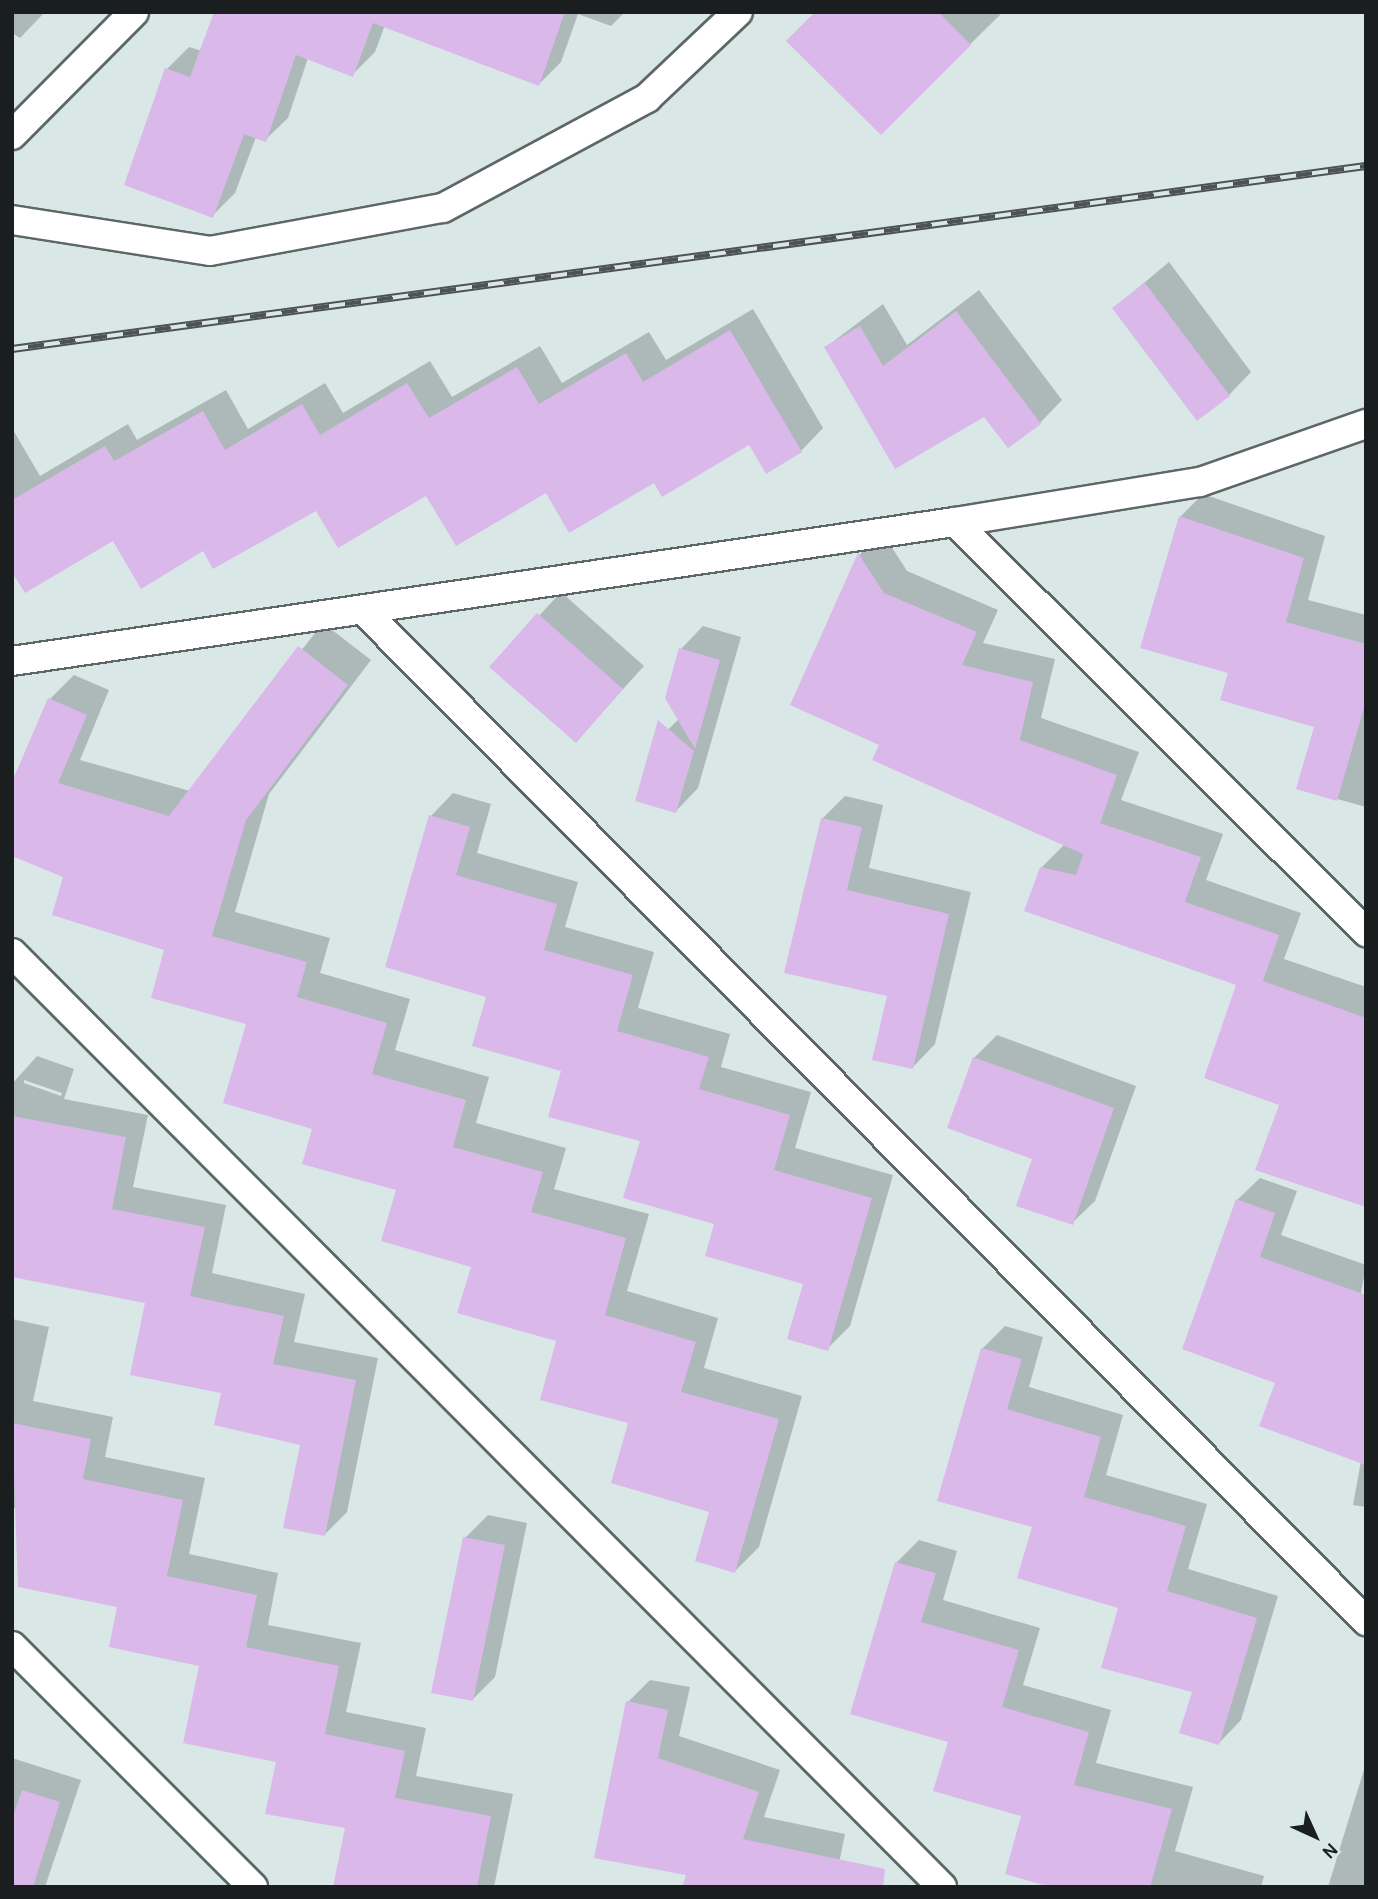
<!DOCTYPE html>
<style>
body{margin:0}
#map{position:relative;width:1378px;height:1899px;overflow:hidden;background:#d9e7e6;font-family:Karla,sans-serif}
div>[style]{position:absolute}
.shadow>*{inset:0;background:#0003}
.building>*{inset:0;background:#dab8ea}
.roads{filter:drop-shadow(2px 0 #5c6766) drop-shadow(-2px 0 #5c6766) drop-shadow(0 2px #5c6766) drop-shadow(0 -2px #5c6766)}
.lane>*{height:28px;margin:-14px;padding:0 14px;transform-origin:14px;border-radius:14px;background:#fff}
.rail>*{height:8px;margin-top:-4px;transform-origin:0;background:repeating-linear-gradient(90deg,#d9e7e6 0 16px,#4c5352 0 32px);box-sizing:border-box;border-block:2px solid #4c5352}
span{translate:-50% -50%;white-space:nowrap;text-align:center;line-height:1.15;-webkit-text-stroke:5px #d9e7e6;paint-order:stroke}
.frame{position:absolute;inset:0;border:14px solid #1a1e1e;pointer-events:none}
.north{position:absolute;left:1280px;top:1801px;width:70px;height:70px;-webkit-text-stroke:5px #d9e7e6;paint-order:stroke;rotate:135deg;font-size:19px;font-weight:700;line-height:28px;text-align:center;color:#1a1e1e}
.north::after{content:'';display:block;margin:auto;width:24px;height:32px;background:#1a1e1e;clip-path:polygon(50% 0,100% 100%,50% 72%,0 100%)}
</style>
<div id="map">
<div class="shadow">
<div style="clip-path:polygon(12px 12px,45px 12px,20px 38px,12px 33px)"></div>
<div style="clip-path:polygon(216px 12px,625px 12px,611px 26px,578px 14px,561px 62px,539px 84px,385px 25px,375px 52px,352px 75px,308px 58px,288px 118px,265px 140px,256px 137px,235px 193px,212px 216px,167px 69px,189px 47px,202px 51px)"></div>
<div style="clip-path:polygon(818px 12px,1003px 12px,881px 132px)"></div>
<div style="clip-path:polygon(1169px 262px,1251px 372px,1229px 395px,1114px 308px)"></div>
<div style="clip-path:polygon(979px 290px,1062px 400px,1040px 423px,985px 415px,826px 347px,883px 304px,907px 345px)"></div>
<div style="clip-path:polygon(753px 309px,823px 428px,801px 451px,750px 443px,654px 480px,426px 494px,317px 508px,113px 539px,12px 568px,12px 428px,40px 476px,128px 424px,137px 440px,226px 390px,248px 429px,325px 383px,343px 413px,430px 361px,452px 397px,540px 346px,562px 383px,649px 332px,666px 360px)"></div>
<div style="clip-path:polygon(1203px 494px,1325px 536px,1308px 600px,1366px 615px,1366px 807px,1298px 788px,1316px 725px,1230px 671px,1180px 517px)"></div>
<div style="clip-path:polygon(882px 532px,907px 571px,998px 610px,983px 643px,1055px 659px,1041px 718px,1139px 752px,1121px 800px,1223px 834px,1206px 880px,1301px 913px,1284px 959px,1366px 987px,1366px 1205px,1238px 984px,1041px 868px,1065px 844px,881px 744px,792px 704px,860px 554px)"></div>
<div style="clip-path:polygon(561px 592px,644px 666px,576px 741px,492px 667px)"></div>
<div style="clip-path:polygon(323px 623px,371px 660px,269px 794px,235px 912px,330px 938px,320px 973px,410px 999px,395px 1050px,489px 1077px,476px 1123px,566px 1148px,554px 1189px,649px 1214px,627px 1291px,718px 1318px,704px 1368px,802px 1396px,759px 1547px,735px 1571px,711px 1511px,558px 1340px,398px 1189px,314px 1127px,248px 1023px,166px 949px,66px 876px,50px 699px,74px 675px,109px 690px,80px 760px,190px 791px)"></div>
<div style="clip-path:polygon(703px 626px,741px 637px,698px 788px,676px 811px,653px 744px,679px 719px,681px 649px)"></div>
<div style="clip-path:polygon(453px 793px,491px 804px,477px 853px,578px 882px,565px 927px,654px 952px,638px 1008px,730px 1034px,721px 1067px,811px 1092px,795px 1148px,893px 1175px,850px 1326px,827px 1349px,805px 1283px,717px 1222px,642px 1140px,488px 996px,431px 816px)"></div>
<div style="clip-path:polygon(845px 796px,883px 805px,869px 868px,971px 892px,935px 1044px,913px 1067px,889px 995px,787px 971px,822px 819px)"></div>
<div style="clip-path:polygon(997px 1035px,1136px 1086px,1095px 1201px,1072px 1223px,974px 1058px)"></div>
<div style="clip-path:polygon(evenodd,37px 1056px,74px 1069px,64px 1099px,148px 1115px,133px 1187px,226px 1205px,212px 1273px,305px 1294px,294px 1342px,378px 1358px,347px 1512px,324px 1535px,302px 1443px,223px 1391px,147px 1302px,12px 1244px,12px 1084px,37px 1056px,24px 1080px,62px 1093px,61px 1096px,24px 1083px,24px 1080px)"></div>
<div style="clip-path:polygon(1260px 1178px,1297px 1191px,1281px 1235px,1366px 1265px,1356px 1321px,1366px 1322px,1366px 1507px,1353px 1505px,1361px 1461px,1277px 1382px,1237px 1200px)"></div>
<div style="clip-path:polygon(12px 1319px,49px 1327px,33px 1401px,113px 1417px,105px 1457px,205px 1478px,189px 1554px,278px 1573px,268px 1625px,361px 1643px,346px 1712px,426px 1728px,416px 1776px,513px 1794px,494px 1887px,335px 1887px,347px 1827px,278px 1760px,201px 1664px,119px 1606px,35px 1512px,12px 1507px)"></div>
<div style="clip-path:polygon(1005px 1326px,1043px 1337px,1029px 1387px,1123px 1415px,1106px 1475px,1207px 1504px,1188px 1569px,1278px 1596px,1241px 1720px,1219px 1743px,1194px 1691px,1120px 1607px,1034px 1526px,982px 1349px)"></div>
<div style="clip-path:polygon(488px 1515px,527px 1523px,495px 1677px,473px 1699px,465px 1538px)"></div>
<div style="clip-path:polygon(919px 1540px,957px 1551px,943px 1600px,1040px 1628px,1023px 1685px,1111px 1710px,1096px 1763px,1193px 1787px,1175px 1851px,1264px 1876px,1261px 1887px,1057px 1887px,1023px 1815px,950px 1741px,896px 1563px)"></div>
<div style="clip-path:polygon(650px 1680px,690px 1687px,679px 1736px,780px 1770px,764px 1817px,845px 1834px,834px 1887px,688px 1873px,628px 1702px)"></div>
<div style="clip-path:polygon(12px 1758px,81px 1780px,45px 1887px,12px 1887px)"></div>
<div style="clip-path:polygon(1366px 1763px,1366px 1887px,1328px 1887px)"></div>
</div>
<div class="building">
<div style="clip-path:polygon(214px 12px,565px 12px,539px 86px,373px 23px,353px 77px,296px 55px,266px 142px,244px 134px,213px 218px,124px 185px,165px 68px,190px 77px)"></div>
<div style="clip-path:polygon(815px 12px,938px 12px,971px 45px,881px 135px,786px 41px)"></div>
<div style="clip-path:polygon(1145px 283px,1230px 396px,1197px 421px,1112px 308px)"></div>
<div style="clip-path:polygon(956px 311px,1041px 424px,1008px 448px,984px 417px,895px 469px,824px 347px,860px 326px,883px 366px)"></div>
<div style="clip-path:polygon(730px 330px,802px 452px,766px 474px,749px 445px,662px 497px,654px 483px,569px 533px,546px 493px,456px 546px,426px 496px,338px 548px,316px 511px,213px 569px,203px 551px,141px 589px,113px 541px,25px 593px,12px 572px,12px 500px,105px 446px,114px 461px,203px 411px,225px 450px,302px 404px,320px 435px,407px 383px,429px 418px,517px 367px,539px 404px,626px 353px,643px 382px)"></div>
<div style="clip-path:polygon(1179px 516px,1304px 558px,1286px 622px,1366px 644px,1366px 701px,1337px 801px,1296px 789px,1314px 727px,1220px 700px,1228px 673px,1140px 648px)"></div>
<div style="clip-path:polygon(858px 553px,884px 593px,977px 632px,962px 665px,1033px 682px,1020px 740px,1117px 775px,1100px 823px,1201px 857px,1185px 902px,1279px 935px,1263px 981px,1366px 1018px,1366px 1207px,1255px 1170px,1279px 1105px,1204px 1078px,1236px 985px,1024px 911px,1040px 867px,1076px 875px,1083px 854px,872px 760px,879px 745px,790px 705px)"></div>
<div style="clip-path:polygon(537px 613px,623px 689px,576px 743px,489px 667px)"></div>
<div style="clip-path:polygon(298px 646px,348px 685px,246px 820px,212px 936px,307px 962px,297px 997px,387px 1023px,372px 1074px,466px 1100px,453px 1147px,543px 1172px,531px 1212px,626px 1238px,605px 1315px,696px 1342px,681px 1392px,779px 1419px,735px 1573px,695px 1561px,709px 1512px,611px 1483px,628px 1423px,540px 1400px,556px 1341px,457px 1313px,471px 1267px,381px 1241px,396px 1190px,302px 1164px,312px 1129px,223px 1103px,246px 1024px,151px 998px,164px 950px,52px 915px,63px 877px,12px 856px,12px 782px,48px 698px,87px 715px,58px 783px,169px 816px)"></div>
<div style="clip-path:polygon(679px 648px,720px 660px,695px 749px,665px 698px)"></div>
<div style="clip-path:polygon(658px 720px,694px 751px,676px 813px,635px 801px)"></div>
<div style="clip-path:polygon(429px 815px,470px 827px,456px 875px,557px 904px,544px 950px,633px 975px,617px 1031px,709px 1057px,699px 1089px,790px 1115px,774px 1170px,872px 1198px,828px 1351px,787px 1339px,803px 1284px,705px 1256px,714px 1224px,623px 1198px,640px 1141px,548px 1117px,561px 1071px,472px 1046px,486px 997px,385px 967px)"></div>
<div style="clip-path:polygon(821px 818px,862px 827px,847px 890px,949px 914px,913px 1069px,872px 1060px,887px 996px,784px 973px)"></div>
<div style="clip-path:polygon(973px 1057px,1114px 1108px,1073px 1225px,1016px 1206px,1032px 1159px,947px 1128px)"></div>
<div style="clip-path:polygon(12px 1116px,126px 1137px,112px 1209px,205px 1227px,190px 1296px,284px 1316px,273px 1364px,356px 1380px,325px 1536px,283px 1528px,300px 1445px,214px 1425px,221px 1393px,130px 1375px,145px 1303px,12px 1277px)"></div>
<div style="clip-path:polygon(1236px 1199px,1275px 1213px,1260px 1257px,1366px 1295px,1366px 1465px,1259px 1426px,1275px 1383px,1182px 1349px)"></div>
<div style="clip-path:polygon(981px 1348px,1022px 1359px,1007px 1409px,1101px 1437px,1084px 1497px,1186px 1526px,1167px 1591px,1257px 1618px,1219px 1745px,1179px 1733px,1192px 1692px,1101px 1668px,1118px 1608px,1017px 1578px,1032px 1527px,937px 1501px)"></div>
<div style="clip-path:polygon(12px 1423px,91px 1439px,83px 1479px,183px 1500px,167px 1576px,257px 1595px,246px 1647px,339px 1666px,325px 1734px,405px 1751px,395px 1798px,491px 1816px,477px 1887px,333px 1887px,345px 1828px,265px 1814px,276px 1762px,183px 1743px,199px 1666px,109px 1647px,117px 1607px,18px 1587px)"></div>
<div style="clip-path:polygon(463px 1537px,505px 1545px,473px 1701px,431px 1693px)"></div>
<div style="clip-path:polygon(895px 1562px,936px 1573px,921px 1622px,1019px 1650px,1002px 1707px,1089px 1732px,1074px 1785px,1172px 1809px,1150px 1887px,1050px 1887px,1005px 1874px,1021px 1816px,933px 1791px,948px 1742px,850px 1714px)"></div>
<div style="clip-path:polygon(626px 1701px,668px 1710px,658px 1758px,759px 1792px,743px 1839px,885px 1869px,883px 1887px,682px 1887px,686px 1875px,594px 1858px)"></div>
<div style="clip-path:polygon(22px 1790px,60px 1802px,33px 1887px,12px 1887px,12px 1819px)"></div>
</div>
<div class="roads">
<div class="lane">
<div style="left:12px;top:135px;width:173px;rotate:-45.2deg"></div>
<div style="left:12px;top:220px;width:200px;rotate:8.9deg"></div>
<div style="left:210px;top:251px;width:237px;rotate:-10.5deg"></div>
<div style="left:443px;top:208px;width:232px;rotate:-28.3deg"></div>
<div style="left:647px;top:98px;width:125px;rotate:-43.4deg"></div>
<div style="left:955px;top:522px;width:248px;rotate:-9.3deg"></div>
<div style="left:1200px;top:482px;width:176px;rotate:-19.3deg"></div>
<div style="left:364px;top:611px;width:1423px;rotate:45.23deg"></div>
<div style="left:12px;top:661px;width:953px;rotate:-8.39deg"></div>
<div style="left:955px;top:522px;width:581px;rotate:44.93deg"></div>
<div style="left:12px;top:953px;width:1318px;rotate:45.12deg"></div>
<div style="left:12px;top:1646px;width:341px;rotate:45deg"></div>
</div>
</div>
<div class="rail">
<div style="left:12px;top:349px;width:1366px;rotate:-7.7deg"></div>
</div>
<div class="frame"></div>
<div class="north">N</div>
</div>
